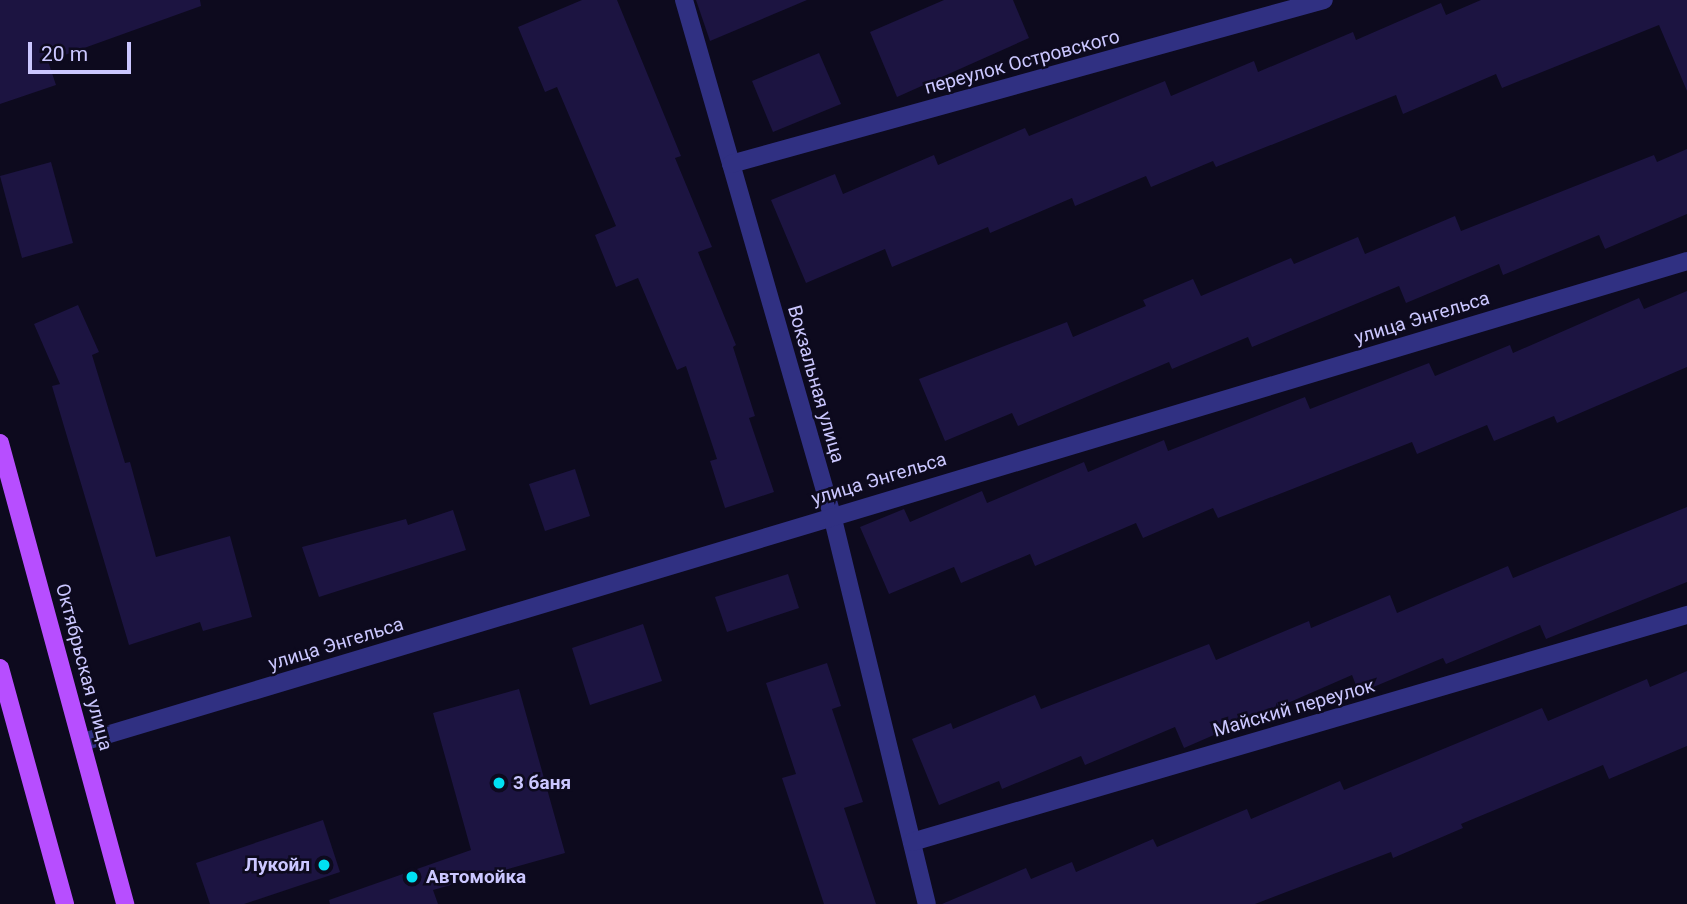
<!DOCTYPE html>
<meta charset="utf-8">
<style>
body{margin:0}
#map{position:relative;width:1687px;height:904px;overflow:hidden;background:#0d0a1e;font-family:Roboto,sans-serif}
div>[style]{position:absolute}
.building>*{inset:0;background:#1c1441}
.minor>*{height:18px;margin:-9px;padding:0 9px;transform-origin:9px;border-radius:9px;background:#303082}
.major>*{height:18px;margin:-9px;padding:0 9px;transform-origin:9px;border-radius:9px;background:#b74eff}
.dots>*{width:19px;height:19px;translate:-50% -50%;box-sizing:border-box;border:4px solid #0d0a1e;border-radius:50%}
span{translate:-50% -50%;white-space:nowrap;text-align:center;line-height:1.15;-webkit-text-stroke:5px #0d0a1e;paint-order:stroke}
.street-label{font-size:19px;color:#cbc7ff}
.poi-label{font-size:19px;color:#cbc7ff;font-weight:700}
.left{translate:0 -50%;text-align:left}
.right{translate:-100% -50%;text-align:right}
.scale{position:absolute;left:28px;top:42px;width:103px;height:32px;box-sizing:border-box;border:4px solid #cbc7ff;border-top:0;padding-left:9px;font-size:21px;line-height:24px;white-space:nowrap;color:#cbc7ff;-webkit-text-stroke:5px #0d0a1e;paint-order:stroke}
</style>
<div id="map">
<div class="building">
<div style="clip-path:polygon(0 0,200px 0,201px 6px,48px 61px,56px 85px,0 104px)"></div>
<div style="clip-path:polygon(582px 0,617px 0,681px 156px,675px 158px,712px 247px,698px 252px,736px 345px,733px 347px,755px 416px,749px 418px,774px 492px,725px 508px,710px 461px,717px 459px,686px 366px,677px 370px,638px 278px,616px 287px,595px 235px,616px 226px,557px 87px,545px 92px,518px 27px)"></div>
<div style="clip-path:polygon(696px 0,807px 0,710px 41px)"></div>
<div style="clip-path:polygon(944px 0,1013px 0,1029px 38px,897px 97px,870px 32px)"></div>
<div style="clip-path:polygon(1481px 0,1687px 0,1687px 91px,1659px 25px,1502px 88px,1496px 74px,1403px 114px,1396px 95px,1216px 167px,1213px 161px,1151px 187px,1146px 176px,1075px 206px,1072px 198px,990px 233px,988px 227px,892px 267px,885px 249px,806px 283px,771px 200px,835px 174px,843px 194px,934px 155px,938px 165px,1025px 128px,1029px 136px,1165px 81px,1171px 96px,1254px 61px,1258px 72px,1353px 32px,1356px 40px,1441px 3px,1446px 15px)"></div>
<div style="clip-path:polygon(819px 53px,841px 104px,773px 132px,752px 81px)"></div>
<div style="clip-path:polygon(1687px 149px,1687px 214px,1605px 249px,1599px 235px,1503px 275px,1499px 264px,1406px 303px,1399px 286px,1252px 347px,1248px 337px,1172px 369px,1169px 362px,1018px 426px,1012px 413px,945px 441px,919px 379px,1067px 322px,1073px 337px,1146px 306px,1143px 300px,1193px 279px,1201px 296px,1291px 258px,1294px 264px,1358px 237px,1365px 254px,1455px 216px,1461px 231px,1654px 155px,1657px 162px)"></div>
<div style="clip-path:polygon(51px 162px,73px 243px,22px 258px,0 176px)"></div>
<div style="clip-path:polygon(1687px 291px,1687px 367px,1557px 423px,1554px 416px,1494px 441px,1487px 425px,1417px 454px,1412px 442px,1218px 518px,1213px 508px,1143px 538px,1136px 523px,1035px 566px,1030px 554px,961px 583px,954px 567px,889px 594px,860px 527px,904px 509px,910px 522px,982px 491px,987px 503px,1084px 462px,1088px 472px,1164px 440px,1168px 451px,1305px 397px,1310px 409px,1429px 363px,1435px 376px,1510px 345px,1513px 353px,1639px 298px,1644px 309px)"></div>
<div style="clip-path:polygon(78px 305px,99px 352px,92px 355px,125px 463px,130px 462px,156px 557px,230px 536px,252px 617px,203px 631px,200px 622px,129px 645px,52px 386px,60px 384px,34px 324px)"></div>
<div style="clip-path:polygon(575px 469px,590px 516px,545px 531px,529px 484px)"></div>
<div style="clip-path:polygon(1687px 507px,1687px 582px,1546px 639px,1540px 625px,1446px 664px,1443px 658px,1359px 693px,1352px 675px,1184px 748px,1175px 727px,1085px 765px,1081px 756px,1002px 789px,999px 781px,939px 805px,912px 739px,951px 723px,953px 729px,1035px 695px,1041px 709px,1209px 644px,1216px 660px,1309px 621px,1311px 628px,1390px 595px,1397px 613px,1508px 566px,1513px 578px)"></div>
<div style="clip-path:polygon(453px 510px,466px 550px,319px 597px,302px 547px,406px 519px,408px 525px)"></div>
<div style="clip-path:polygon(788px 574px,799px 608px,727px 632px,715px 597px)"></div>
<div style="clip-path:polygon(643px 624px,662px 681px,590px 705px,572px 648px)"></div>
<div style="clip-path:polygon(827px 663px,841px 706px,832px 709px,863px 802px,844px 808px,876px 904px,824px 904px,782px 778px,796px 774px,766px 683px)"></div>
<div style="clip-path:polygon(1687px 671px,1687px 746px,1609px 779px,1603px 765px,1461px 824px,1463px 828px,1393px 858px,1391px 852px,1255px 904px,942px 904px,1026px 868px,1031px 879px,1072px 862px,1076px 872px,1153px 839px,1157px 847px,1247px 809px,1251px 819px,1340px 781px,1344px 790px,1542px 708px,1548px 721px,1647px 679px,1650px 687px)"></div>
<div style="clip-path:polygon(519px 689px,565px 853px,433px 890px,438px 904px,330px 904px,329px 900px,471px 850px,433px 713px)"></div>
<div style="clip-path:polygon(323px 820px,340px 872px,244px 904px,210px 904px,196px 863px)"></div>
</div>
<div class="minor">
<div style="left:684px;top:0;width:536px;rotate:73.97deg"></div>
<div style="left:832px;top:515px;width:400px;rotate:76.3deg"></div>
<div style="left:731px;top:164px;width:615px;rotate:-15.46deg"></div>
<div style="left:83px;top:742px;width:1675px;rotate:-16.69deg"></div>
<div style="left:912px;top:842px;width:808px;rotate:-16.33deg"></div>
</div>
<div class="major">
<div style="left:0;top:443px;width:478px;rotate:74.8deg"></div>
<div style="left:0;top:668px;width:245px;rotate:74.6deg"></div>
</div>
<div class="dots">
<div style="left:499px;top:783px;background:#00e1f2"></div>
<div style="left:324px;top:865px;background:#00e1f2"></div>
<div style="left:412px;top:877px;background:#00e1f2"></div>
</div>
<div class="street-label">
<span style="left:1022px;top:62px;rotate:-15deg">переулок Островского</span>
<span style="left:1422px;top:318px;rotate:-17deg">улица Энгельса</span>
<span style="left:816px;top:384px;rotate:74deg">Вокзальная улица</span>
<span style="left:879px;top:479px;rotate:-17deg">улица Энгельса</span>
<span style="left:336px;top:644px;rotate:-17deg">улица Энгельса</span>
<span style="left:84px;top:667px;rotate:75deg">Октябрьская улица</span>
<span style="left:1294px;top:708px;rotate:-16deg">Майский переулок</span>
</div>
<div class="poi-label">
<span class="left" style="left:513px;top:783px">3 баня</span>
<span class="right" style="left:310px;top:865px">Лукойл</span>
<span class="left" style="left:426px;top:877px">Автомойка</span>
</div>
<div class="scale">20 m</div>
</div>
